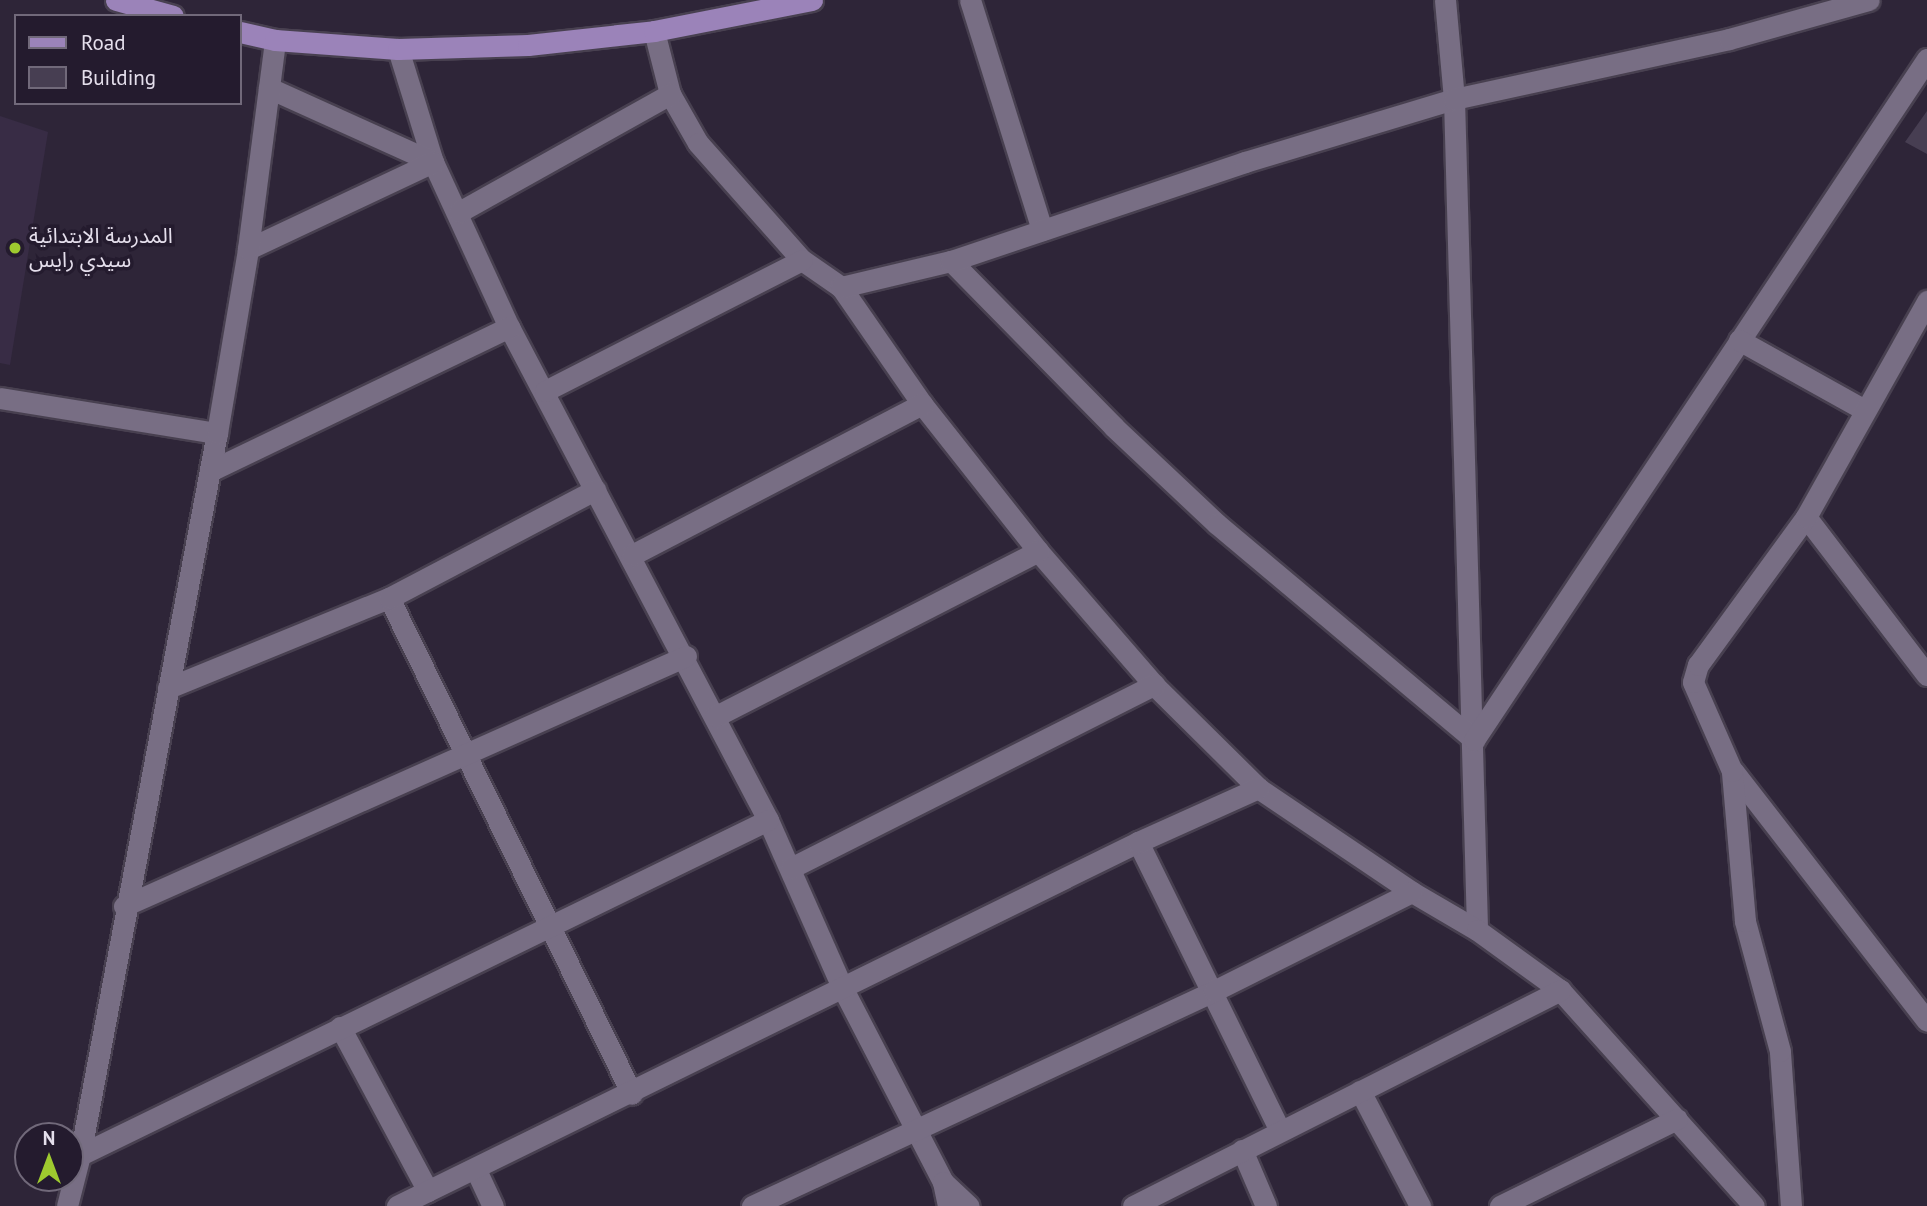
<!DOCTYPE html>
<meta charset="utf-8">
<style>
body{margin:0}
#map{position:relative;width:1927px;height:1206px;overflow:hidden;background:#2e2538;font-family:"PT Sans","Noto Sans Arabic",sans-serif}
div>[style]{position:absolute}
.built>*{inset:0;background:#382c45}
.building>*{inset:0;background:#473e52}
.roads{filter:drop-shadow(2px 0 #484050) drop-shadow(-2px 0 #484050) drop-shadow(0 2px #484050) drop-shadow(0 -2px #484050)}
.minor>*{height:21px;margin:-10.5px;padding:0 10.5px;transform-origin:10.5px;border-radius:10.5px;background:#786e84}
.major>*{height:21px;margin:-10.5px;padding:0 10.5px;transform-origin:10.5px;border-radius:10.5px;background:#9b83b9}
.dots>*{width:19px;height:19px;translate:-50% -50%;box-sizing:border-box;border:4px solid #241b2e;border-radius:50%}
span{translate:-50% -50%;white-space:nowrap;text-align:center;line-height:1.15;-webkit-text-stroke:7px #241b2e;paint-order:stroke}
.poi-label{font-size:21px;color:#e5dfec}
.left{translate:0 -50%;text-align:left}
.legend{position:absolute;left:14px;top:14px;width:228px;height:91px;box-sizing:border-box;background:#241b2e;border:2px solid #71697a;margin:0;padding:9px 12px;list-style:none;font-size:21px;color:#e5dfec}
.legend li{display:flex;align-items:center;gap:14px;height:35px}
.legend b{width:35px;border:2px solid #71697a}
.north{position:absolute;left:14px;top:1122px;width:70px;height:70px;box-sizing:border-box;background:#241b2e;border:2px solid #71697a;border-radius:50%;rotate:0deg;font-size:19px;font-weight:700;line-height:28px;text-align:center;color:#e5dfec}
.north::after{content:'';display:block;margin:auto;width:24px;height:32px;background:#9eca2f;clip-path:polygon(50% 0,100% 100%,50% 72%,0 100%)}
</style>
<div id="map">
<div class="built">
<div style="clip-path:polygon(0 116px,48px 132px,10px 365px,0 363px)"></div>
</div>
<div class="building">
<div style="clip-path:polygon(1927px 111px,1927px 154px,1905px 142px)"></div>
</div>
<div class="roads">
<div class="minor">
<div style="left:970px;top:0;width:241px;rotate:72.6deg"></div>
<div style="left:1445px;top:0;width:99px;rotate:84.8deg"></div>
<div style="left:1454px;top:99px;width:831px;rotate:88.41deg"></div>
<div style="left:654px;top:31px;width:65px;rotate:75.7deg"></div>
<div style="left:670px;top:94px;width:56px;rotate:60.3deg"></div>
<div style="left:698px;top:143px;width:157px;rotate:48.4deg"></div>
<div style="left:802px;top:260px;width:47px;rotate:34.7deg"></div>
<div style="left:841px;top:287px;width:142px;rotate:55.3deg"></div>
<div style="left:922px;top:404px;width:187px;rotate:51.7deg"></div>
<div style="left:1038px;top:551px;width:177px;rotate:49.1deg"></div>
<div style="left:1154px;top:685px;width:146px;rotate:44.7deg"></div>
<div style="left:1258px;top:788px;width:186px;rotate:34deg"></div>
<div style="left:1412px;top:892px;width:75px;rotate:30.3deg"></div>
<div style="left:1477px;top:930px;width:102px;rotate:35.9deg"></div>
<div style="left:1560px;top:990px;width:290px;rotate:48.1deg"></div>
<div style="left:398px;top:49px;width:118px;rotate:72.8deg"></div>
<div style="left:433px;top:162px;width:182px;rotate:65.3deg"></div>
<div style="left:509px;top:327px;width:557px;rotate:62.28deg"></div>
<div style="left:768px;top:820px;width:183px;rotate:66.1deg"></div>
<div style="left:842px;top:987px;width:220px;rotate:62.6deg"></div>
<div style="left:943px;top:1182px;width:25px;rotate:78deg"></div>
<div style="left:269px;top:88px;width:180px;rotate:24.3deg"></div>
<div style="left:459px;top:212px;width:242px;rotate:-29.2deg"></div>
<div style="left:248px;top:249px;width:204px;rotate:-25.2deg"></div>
<div style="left:951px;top:261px;width:233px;rotate:45.5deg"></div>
<div style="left:1114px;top:427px;width:141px;rotate:43.3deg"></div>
<div style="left:1217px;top:524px;width:336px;rotate:40deg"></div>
<div style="left:1474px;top:740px;width:818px;rotate:-56.37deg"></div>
<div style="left:841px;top:287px;width:113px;rotate:-13.3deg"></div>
<div style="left:951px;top:261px;width:310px;rotate:-18.6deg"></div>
<div style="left:1245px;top:162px;width:218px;rotate:-16.8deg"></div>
<div style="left:1454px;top:99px;width:281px;rotate:-12.3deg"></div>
<div style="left:1729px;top:39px;width:145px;rotate:-15.6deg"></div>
<div style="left:1739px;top:340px;width:142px;rotate:29.1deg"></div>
<div style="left:545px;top:391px;width:288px;rotate:-27deg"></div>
<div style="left:0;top:398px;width:220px;rotate:9.2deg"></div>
<div style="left:210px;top:471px;width:332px;rotate:-25.7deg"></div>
<div style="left:1806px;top:517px;width:199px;rotate:52.6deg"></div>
<div style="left:632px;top:555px;width:327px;rotate:-27.5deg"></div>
<div style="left:389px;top:598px;width:552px;rotate:63.9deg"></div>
<div style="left:168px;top:688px;width:239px;rotate:-22.2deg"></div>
<div style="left:389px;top:598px;width:233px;rotate:-27.7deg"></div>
<div style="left:716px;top:716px;width:362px;rotate:-27.1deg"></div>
<div style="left:1733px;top:771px;width:316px;rotate:52.2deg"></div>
<div style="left:1138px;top:842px;width:321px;rotate:63.8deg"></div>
<div style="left:791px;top:868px;width:407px;rotate:-26.8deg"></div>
<div style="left:124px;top:906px;width:615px;rotate:-23.98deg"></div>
<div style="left:340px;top:1027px;width:186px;rotate:61.8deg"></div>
<div style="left:1360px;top:1091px;width:130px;rotate:62.4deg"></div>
<div style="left:1242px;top:1150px;width:61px;rotate:66.8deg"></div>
<div style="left:80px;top:1155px;width:765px;rotate:-25.96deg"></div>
<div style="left:476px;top:1170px;width:40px;rotate:65deg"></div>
<div style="left:943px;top:1182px;width:35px;rotate:43deg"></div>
<div style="left:67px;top:1206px;width:53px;rotate:-75.7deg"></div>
<div style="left:80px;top:1155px;width:735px;rotate:-79.26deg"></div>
<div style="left:217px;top:433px;width:187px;rotate:-80.4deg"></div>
<div style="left:248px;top:249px;width:211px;rotate:-82.6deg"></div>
<div style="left:397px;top:1206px;width:826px;rotate:-26.16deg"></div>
<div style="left:1138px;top:842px;width:132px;rotate:-24.2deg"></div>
<div style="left:752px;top:1206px;width:510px;rotate:-24.96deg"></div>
<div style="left:1214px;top:991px;width:221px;rotate:-26.6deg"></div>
<div style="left:1133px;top:1206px;width:479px;rotate:-26.8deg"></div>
<div style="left:1500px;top:1206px;width:197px;rotate:-26.2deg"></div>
<div style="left:1791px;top:1206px;width:155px;rotate:-94.1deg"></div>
<div style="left:1780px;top:1051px;width:135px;rotate:-105.1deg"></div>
<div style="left:1745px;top:921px;width:151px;rotate:-95deg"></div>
<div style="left:1732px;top:771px;width:97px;rotate:-113.7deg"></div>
<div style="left:1693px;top:682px;width:18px;rotate:-74deg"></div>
<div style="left:1698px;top:665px;width:183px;rotate:-53.9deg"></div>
<div style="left:1806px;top:517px;width:248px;rotate:-60.7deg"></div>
</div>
<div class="major">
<div style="left:116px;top:0;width:59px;rotate:15.7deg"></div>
<div style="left:240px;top:32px;width:36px;rotate:13deg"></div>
<div style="left:275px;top:40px;width:123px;rotate:4.2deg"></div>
<div style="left:398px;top:49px;width:130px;rotate:-1.8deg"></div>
<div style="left:528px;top:45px;width:127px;rotate:-6.3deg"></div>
<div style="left:654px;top:31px;width:161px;rotate:-11.1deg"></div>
</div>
</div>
<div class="dots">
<div style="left:15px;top:248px;background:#9eca2f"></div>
</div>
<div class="poi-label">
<span class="left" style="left:29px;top:248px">المدرسة الابتدائية<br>سيدي رايس</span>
</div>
<ul class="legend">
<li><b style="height:9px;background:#9b83b9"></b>Road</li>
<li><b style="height:19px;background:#473e52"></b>Building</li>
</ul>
<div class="north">N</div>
</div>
